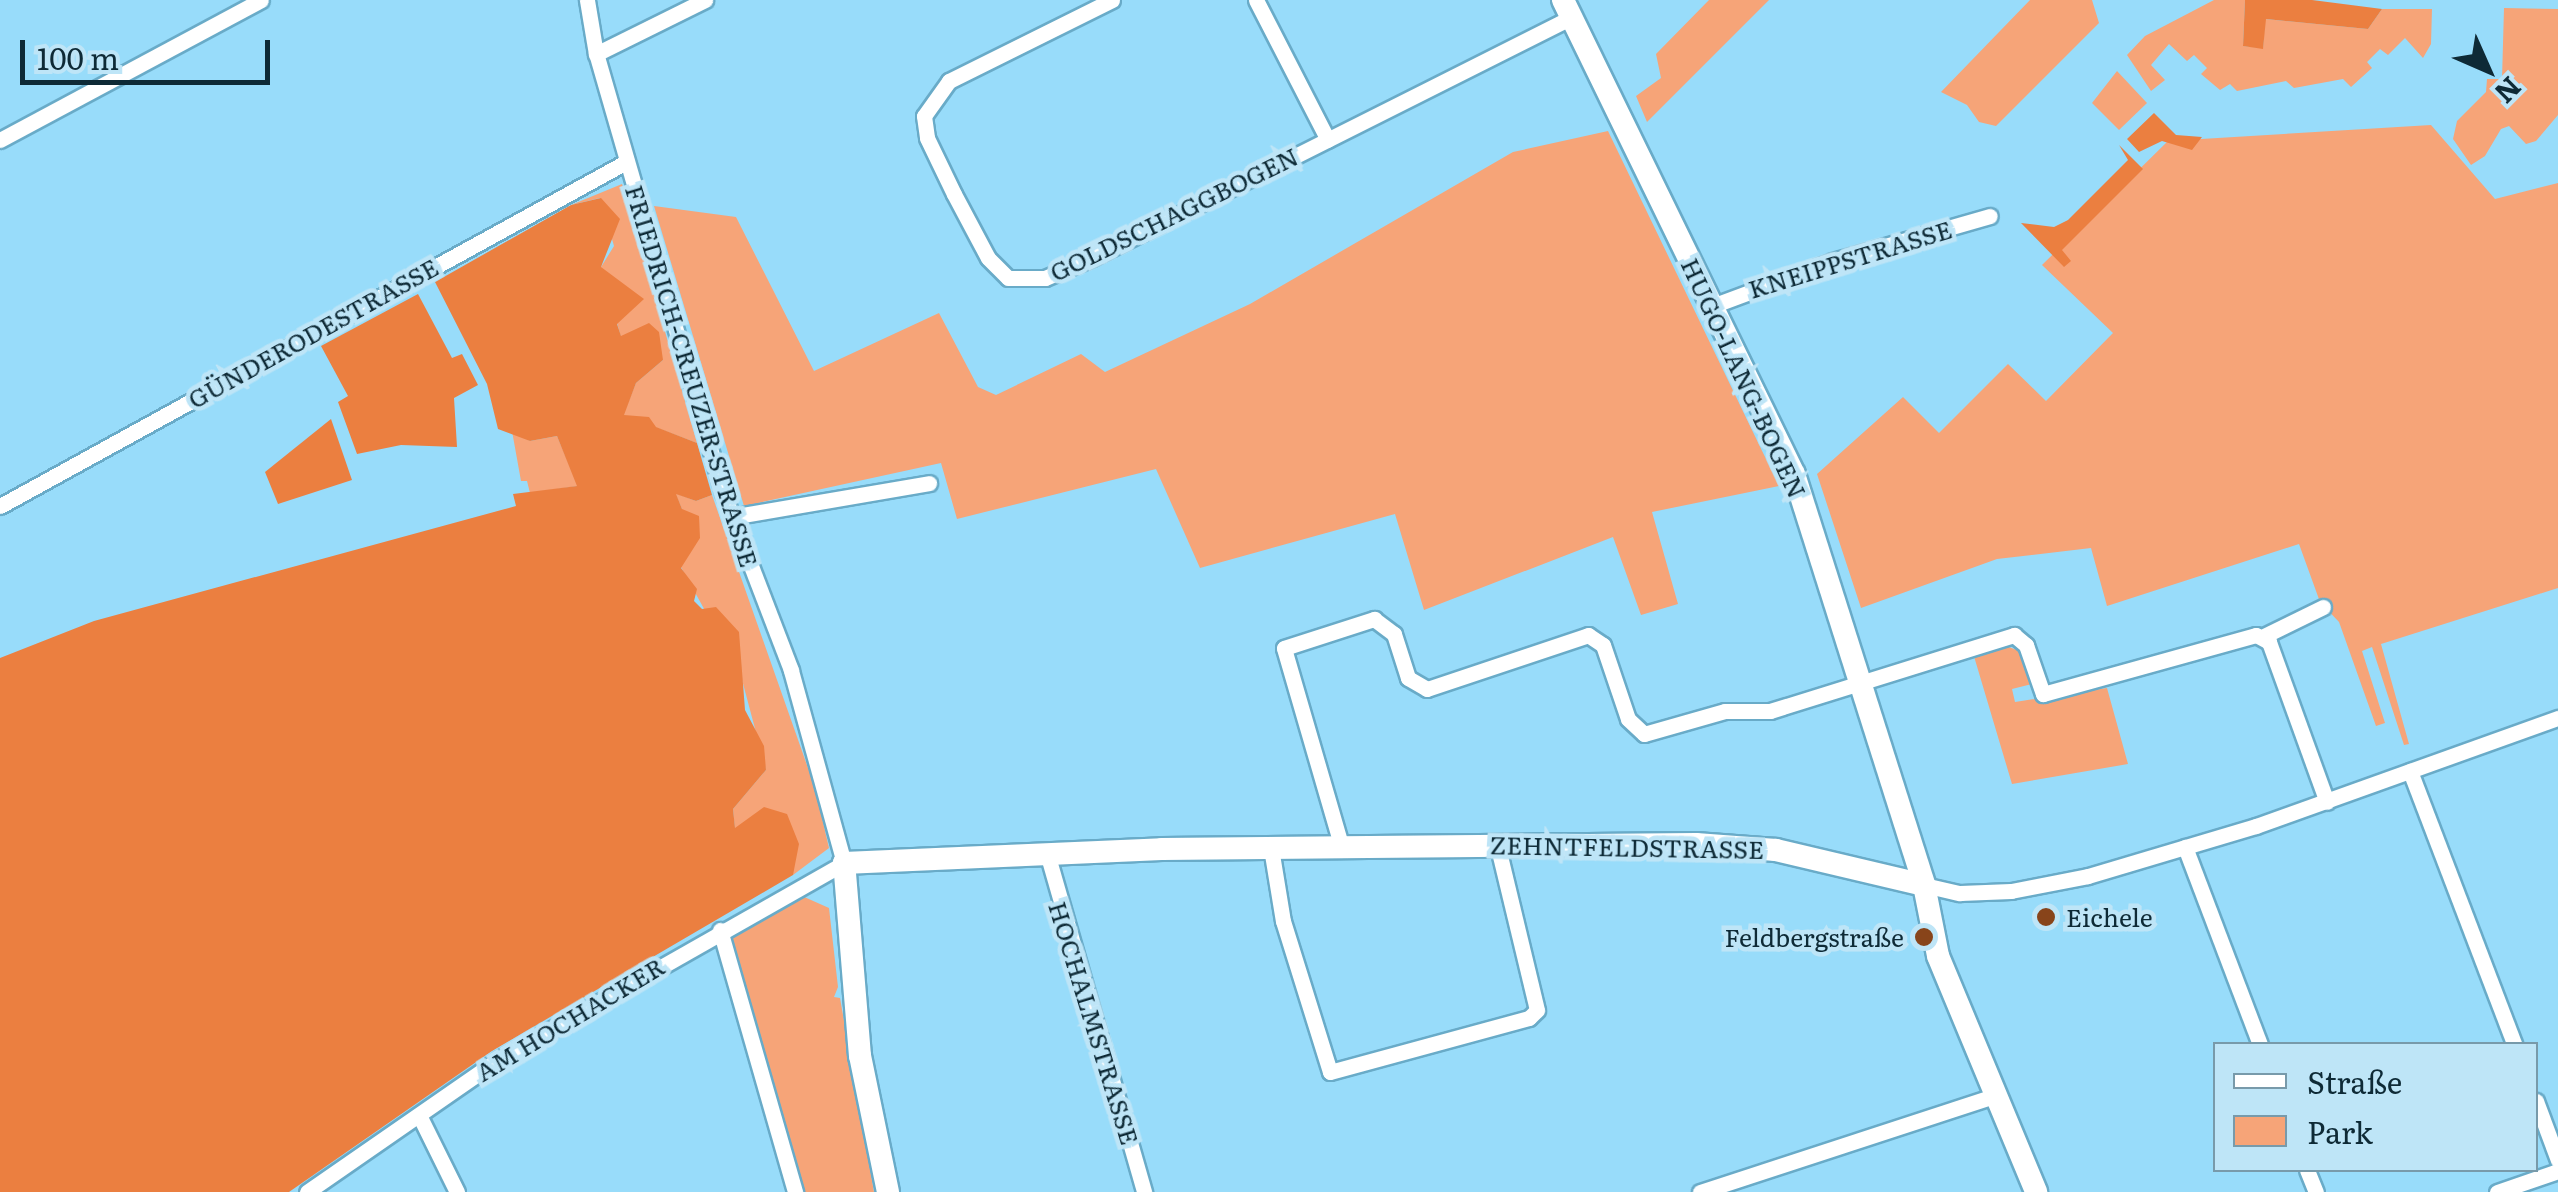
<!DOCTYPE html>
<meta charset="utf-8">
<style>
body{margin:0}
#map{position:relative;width:2558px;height:1192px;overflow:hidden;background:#98dcfa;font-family:Literata,serif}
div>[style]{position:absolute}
.green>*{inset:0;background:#f6a478}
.forest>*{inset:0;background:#eb7f40}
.roads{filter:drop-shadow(2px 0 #69abc8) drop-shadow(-2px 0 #69abc8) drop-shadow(0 2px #69abc8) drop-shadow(0 -2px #69abc8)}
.street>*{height:15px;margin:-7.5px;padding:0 7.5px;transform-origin:7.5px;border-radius:7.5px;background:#fff}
.secondary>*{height:22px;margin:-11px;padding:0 11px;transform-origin:11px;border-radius:11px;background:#fff}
.dots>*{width:28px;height:28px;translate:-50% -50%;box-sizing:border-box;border:5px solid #bee5f7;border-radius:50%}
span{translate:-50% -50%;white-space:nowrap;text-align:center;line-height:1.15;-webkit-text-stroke:9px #bee5f7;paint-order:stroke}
.street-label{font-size:25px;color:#0e2a36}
.poi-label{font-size:25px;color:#0e2a36}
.left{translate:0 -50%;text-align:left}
.right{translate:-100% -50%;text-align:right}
.legend{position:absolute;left:2213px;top:1042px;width:325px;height:130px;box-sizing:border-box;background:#bee5f7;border:2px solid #789aaa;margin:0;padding:12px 18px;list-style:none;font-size:30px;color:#0e2a36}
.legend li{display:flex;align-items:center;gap:20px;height:50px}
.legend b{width:50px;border:2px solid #789aaa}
.north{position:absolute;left:2438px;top:20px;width:100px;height:100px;-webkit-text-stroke:8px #bee5f7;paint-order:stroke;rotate:135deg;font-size:28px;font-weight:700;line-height:40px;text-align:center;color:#0e2a36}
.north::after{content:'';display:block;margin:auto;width:35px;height:45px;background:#0e2a36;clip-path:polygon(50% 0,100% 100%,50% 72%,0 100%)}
.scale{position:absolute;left:20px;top:40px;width:250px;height:45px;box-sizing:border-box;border:5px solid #0e2a36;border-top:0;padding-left:12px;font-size:30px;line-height:35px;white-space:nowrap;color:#0e2a36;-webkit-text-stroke:8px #bee5f7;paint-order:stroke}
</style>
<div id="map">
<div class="green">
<div style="clip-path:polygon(1709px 0,1769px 0,1647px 122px,1636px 96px,1661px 78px,1656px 54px)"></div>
<div style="clip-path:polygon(2030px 0,2092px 0,2099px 23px,1996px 126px,1979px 122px,1967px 105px,1941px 92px)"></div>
<div style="clip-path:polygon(2214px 0,2245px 0,2243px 46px,2263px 48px,2265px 19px,2368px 29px,2382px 9px,2432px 9px,2431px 44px,2423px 58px,2405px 38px,2388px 55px,2380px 49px,2367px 62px,2372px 68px,2351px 87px,2343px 79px,2294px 88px,2286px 81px,2237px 91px,2230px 84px,2220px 90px,2201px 74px,2207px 68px,2194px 55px,2187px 61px,2169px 44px,2151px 65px,2165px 80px,2151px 91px,2127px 55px,2145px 36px)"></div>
<div style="clip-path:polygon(2504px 8px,2558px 9px,2558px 115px,2536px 141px,2526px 144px,2509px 126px,2501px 129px,2485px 156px,2471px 165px,2453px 139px,2457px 121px,2486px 92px,2487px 79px,2502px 79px)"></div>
<div style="clip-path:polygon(2117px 71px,2147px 103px,2119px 130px,2092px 103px)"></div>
<div style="clip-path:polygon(2431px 125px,2495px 199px,2558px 183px,2558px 588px,2381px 644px,2409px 744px,2404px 745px,2372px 647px,2362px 651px,2385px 723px,2376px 726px,2339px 622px,2320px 602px,2299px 544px,2107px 606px,2091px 548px,1997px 559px,1861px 608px,1817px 474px,1903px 397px,1939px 433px,2008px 364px,2046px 401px,2113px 333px,2042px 265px,2168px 141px)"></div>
<div style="clip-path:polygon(1608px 131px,1779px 486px,1652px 512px,1678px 604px,1641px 615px,1613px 537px,1424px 610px,1395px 514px,1200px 568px,1156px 469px,957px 519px,941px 463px,744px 506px,654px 206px,736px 217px,814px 371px,939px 313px,978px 387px,996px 395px,1081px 354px,1105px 372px,1250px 304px,1513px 152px)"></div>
<div style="clip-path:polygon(622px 184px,631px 213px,697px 443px,623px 415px,636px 383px,663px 360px,635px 335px,621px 337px,601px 267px,614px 246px,600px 198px,571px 205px)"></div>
<div style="clip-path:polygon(512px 431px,530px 441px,557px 436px,578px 486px,530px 493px,527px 481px,521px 481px)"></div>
<div style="clip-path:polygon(675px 493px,696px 501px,712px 495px,815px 788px,829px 848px,793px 875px,792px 855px,735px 830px,733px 809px,766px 770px,741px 676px,681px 567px,682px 509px)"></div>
<div style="clip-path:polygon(2004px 645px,2019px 651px,2032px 684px,2012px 689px,2015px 702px,2107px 688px,2128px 764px,2012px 784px,1973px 653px)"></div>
<div style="clip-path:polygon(802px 896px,829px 908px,838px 987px,834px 997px,840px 998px,874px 1192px,803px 1192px,731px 938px)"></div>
</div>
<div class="forest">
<div style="clip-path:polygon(2245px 0,2312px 0,2382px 9px,2368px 29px,2266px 19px,2263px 49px,2243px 46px)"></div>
<div style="clip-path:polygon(2154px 113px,2176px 135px,2202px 137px,2192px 150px,2162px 141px,2139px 152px,2127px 139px)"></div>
<div style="clip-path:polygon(2119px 145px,2143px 169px,2062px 250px,2071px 261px,2064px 267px,2021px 223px,2054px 227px,2068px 220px,2128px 160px)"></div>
<div style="clip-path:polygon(601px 198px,620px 219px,601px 267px,644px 299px,617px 324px,621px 336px,649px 323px,659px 332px,663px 360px,636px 383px,624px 415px,649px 417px,656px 427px,697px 443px,712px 495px,696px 501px,676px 494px,682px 509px,699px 516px,700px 538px,681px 568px,697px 589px,694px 601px,702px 609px,716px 607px,739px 632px,745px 710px,764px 746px,766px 770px,733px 809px,735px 828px,764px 807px,787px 814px,799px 844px,793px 875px,492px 1051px,289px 1192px,0 1192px,0 658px,94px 621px,516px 506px,513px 494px,577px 486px,557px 436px,530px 441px,498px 429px,487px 384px,435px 282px,571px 205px)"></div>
<div style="clip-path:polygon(418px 294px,452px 358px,462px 354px,478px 385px,454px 398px,457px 447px,401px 445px,357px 454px,338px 402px,348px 396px,321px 346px)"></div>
<div style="clip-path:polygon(331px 419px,352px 480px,278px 504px,265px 472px)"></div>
</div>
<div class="roads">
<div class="street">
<div style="left:1112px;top:0;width:182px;rotate:153.6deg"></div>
<div style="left:949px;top:81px;width:43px;rotate:125.5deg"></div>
<div style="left:924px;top:116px;width:22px;rotate:82deg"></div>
<div style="left:927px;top:138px;width:62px;rotate:64.3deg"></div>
<div style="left:954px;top:194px;width:72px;rotate:62deg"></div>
<div style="left:988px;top:258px;width:28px;rotate:45deg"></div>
<div style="left:1008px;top:278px;width:37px"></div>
<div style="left:1045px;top:278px;width:51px;rotate:-23.1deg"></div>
<div style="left:1092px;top:258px;width:537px;rotate:-26.66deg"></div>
<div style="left:1256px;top:0;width:157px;rotate:62.8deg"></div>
<div style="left:596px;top:54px;width:122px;rotate:-26.4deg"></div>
<div style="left:0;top:140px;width:296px;rotate:-28.2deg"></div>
<div style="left:1712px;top:306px;width:129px;rotate:-20.4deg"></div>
<div style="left:1833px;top:261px;width:163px;rotate:-16deg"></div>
<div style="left:0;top:506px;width:714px;rotate:-28.79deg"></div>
<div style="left:731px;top:517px;width:201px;rotate:-9.7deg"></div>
<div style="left:2262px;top:637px;width:68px;rotate:-26.2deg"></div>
<div style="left:2410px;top:771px;width:292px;rotate:69.1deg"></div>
<div style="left:2185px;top:847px;width:211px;rotate:69.2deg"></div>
<div style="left:1271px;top:848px;width:74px;rotate:80.7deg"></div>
<div style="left:1283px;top:921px;width:158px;rotate:72.7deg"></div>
<div style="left:1330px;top:1072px;width:206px;rotate:-15.2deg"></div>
<div style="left:1529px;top:1018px;width:11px;rotate:-45deg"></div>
<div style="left:1537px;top:1010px;width:171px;rotate:-103.5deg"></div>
<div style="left:1342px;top:848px;width:208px;rotate:-106.2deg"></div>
<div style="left:1284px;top:648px;width:95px;rotate:-17.9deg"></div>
<div style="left:1374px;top:619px;width:25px;rotate:37deg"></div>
<div style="left:1394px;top:634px;width:46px;rotate:72.3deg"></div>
<div style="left:1408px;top:678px;width:22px;rotate:30deg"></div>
<div style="left:1427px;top:689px;width:170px;rotate:-18.5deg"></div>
<div style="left:1588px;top:635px;width:18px;rotate:34deg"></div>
<div style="left:1603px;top:645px;width:78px;rotate:71.3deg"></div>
<div style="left:1628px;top:719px;width:22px;rotate:43deg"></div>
<div style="left:1644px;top:734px;width:84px;rotate:-15.9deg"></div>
<div style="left:1725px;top:711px;width:45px"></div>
<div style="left:1770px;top:711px;width:256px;rotate:-17.3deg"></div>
<div style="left:2014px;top:635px;width:16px;rotate:40deg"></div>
<div style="left:2026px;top:645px;width:52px;rotate:70.9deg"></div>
<div style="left:2043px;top:694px;width:221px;rotate:-15.5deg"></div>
<div style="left:2256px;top:635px;width:15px;rotate:28deg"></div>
<div style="left:2269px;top:642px;width:170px;rotate:70.1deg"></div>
<div style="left:1047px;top:853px;width:353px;rotate:74deg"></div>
<div style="left:1924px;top:885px;width:37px;rotate:13deg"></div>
<div style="left:1960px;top:893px;width:51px;rotate:-2.2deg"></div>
<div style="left:2011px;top:891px;width:78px;rotate:-11deg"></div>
<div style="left:2088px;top:876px;width:175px;rotate:-16.6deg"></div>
<div style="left:2256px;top:826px;width:321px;rotate:-19.7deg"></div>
<div style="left:720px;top:930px;width:273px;rotate:74deg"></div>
<div style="left:2536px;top:1101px;width:63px;rotate:69.6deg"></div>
<div style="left:419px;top:1115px;width:86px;rotate:63.7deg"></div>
<div style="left:2307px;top:1170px;width:24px;rotate:68deg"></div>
<div style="left:307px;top:1192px;width:234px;rotate:-34.7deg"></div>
<div style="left:499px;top:1059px;width:397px;rotate:-29.6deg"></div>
<div style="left:844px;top:863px;width:200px;rotate:-105.4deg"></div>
<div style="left:791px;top:670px;width:190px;rotate:-111deg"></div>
<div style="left:723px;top:493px;width:457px;rotate:-106.1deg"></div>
<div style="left:596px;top:54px;width:55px;rotate:-99.5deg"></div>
<div style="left:1700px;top:1192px;width:311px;rotate:-18.1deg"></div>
<div style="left:2497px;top:1192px;width:65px;rotate:-19deg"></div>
</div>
<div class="secondary">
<div style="left:1563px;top:0;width:527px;rotate:64.02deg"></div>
<div style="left:1794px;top:474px;width:431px;rotate:72.4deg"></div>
<div style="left:1924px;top:885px;width:72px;rotate:78.8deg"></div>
<div style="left:1938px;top:956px;width:256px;rotate:67.4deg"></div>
<div style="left:888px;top:1192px;width:139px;rotate:-101.6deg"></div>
<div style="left:860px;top:1056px;width:194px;rotate:-94.7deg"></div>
<div style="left:844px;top:863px;width:318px;rotate:-2.5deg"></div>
<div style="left:1162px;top:849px;width:534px;rotate:-0.54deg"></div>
<div style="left:1696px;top:844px;width:80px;rotate:4.3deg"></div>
<div style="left:1776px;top:850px;width:152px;rotate:13.3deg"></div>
</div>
</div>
<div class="dots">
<div style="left:2046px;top:917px;background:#88441a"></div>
<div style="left:1924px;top:937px;background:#88441a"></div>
</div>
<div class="street-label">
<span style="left:1174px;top:214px;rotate:-26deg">GOLDSCHAGGBOGEN</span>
<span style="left:1850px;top:259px;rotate:-17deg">KNEIPPSTRASSE</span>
<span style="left:313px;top:333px;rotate:-29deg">GÜNDERODESTRASSE</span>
<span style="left:692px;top:376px;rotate:73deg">FRIEDRICH-CREUZER-STRASSE</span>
<span style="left:1744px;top:378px;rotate:65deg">HUGO-LANG-BOGEN</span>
<span style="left:1627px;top:847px;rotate:1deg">ZEHNTFELDSTRASSE</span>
<span style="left:570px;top:1019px;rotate:-31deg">AM HOCHACKER</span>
<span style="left:1094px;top:1023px;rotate:73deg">HOCHALMSTRASSE</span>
</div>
<div class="poi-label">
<span class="left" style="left:2066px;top:917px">Eichele</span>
<span class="right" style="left:1904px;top:937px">Feldbergstraße</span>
</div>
<ul class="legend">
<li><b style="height:12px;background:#fff"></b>Straße</li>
<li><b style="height:28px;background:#f6a478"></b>Park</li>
</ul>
<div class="north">N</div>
<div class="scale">100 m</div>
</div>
